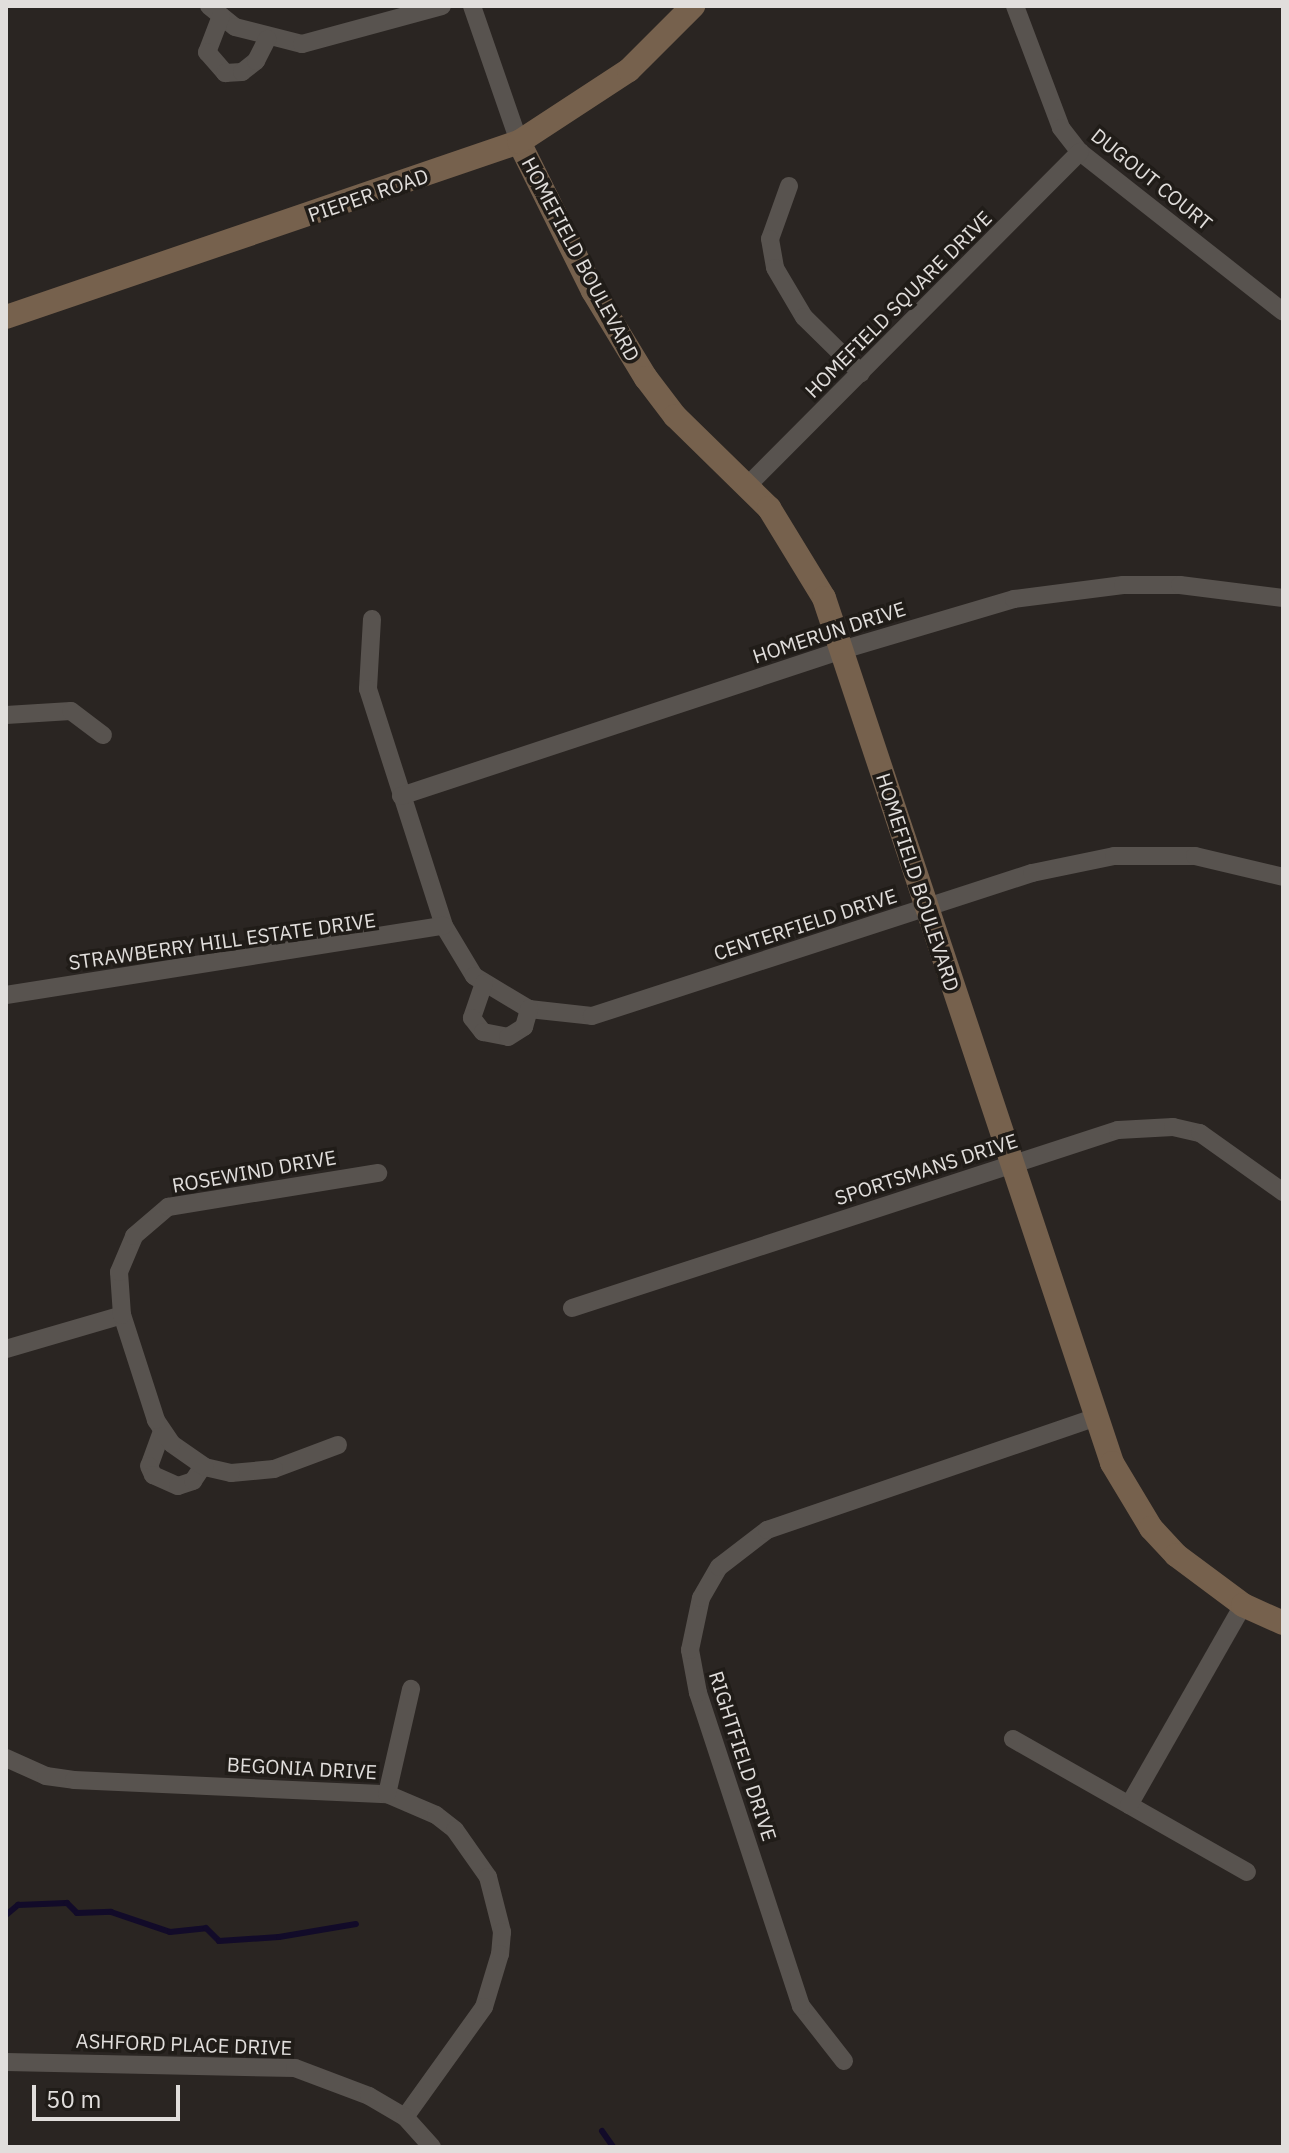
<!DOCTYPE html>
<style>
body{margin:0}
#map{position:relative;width:1289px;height:2153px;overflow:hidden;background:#2a2522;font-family:"IBM Plex Sans",sans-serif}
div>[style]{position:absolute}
.stream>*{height:6px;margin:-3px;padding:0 3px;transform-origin:3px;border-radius:3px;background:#120b29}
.street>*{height:18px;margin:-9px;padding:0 9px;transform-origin:9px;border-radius:9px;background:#58534f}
.secondary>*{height:24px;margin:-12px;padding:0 12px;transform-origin:12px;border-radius:12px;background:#76614d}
span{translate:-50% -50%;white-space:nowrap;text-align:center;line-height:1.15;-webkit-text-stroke:7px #201c18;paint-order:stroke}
.street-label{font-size:20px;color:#e1dedc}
.frame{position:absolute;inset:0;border:8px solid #e1dedc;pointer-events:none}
.scale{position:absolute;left:32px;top:2085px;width:148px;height:36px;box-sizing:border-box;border:4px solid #e1dedc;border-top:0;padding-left:10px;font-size:24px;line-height:28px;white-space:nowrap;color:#e1dedc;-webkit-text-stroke:6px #201c18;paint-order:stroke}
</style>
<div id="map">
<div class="stream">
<div style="left:6px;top:1915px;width:16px;rotate:-40deg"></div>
<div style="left:18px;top:1905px;width:49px;rotate:-2.3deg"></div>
<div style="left:67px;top:1903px;width:14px;rotate:45deg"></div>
<div style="left:77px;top:1913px;width:34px;rotate:-2deg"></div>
<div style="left:111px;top:1912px;width:62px;rotate:18.7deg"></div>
<div style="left:170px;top:1932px;width:36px;rotate:-6deg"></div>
<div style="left:206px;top:1928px;width:18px;rotate:45deg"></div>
<div style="left:219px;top:1941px;width:60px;rotate:-3.8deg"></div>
<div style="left:279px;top:1937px;width:78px;rotate:-9.6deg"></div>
<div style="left:602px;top:2131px;width:19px;rotate:55deg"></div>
</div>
<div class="street">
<div style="left:209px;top:6px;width:33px;rotate:39deg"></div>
<div style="left:235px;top:27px;width:69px;rotate:14.2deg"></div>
<div style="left:302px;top:44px;width:145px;rotate:-15.2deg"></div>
<div style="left:472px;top:6px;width:144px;rotate:70.9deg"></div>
<div style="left:1015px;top:6px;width:130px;rotate:69.3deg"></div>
<div style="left:1061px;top:128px;width:31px;rotate:52deg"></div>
<div style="left:1080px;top:152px;width:258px;rotate:38.2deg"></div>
<div style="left:221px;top:16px;width:39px;rotate:111deg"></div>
<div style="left:207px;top:52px;width:28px;rotate:49deg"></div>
<div style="left:225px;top:73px;width:17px;rotate:-3deg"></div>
<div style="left:242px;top:72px;width:18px;rotate:-38deg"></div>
<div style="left:256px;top:61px;width:25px;rotate:-63deg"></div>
<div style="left:789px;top:186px;width:56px;rotate:109.7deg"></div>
<div style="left:770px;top:239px;width:29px;rotate:80deg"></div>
<div style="left:775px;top:268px;width:57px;rotate:59.4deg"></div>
<div style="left:804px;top:317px;width:80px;rotate:44.5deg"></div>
<div style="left:747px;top:486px;width:472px;rotate:-45.1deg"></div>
<div style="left:372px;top:619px;width:70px;rotate:93.3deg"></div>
<div style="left:368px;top:689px;width:249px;rotate:72.2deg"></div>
<div style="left:444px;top:926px;width:58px;rotate:59deg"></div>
<div style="left:474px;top:976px;width:64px;rotate:31deg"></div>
<div style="left:529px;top:1009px;width:63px;rotate:6.3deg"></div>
<div style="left:592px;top:1016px;width:463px;rotate:-18deg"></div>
<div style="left:1032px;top:873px;width:84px;rotate:-11.7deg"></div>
<div style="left:1114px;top:856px;width:81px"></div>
<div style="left:1195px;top:856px;width:90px;rotate:13.4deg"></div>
<div style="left:6px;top:715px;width:65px;rotate:-3.5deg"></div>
<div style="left:71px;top:711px;width:40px;rotate:37deg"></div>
<div style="left:401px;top:796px;width:465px;rotate:-18.3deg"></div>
<div style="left:842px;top:650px;width:179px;rotate:-16.5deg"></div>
<div style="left:1014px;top:599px;width:110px;rotate:-7.3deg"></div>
<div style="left:1123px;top:585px;width:57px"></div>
<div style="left:1180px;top:585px;width:104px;rotate:7.2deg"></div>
<div style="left:484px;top:983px;width:37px;rotate:109deg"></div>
<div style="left:472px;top:1018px;width:18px;rotate:52deg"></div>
<div style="left:483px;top:1032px;width:25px;rotate:11deg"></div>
<div style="left:508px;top:1037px;width:19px;rotate:-32deg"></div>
<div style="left:524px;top:1027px;width:19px;rotate:-74deg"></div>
<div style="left:6px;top:995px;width:443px;rotate:-9deg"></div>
<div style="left:572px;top:1308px;width:574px;rotate:-18.06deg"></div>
<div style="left:1118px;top:1130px;width:55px;rotate:-3.1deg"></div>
<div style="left:1173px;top:1127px;width:28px;rotate:13deg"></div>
<div style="left:1200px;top:1133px;width:102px;rotate:35.4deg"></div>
<div style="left:6px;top:1349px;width:121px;rotate:-16.3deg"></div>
<div style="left:162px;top:1431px;width:37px;rotate:110deg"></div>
<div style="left:149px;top:1466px;width:10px;rotate:66deg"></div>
<div style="left:153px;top:1475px;width:27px;rotate:24deg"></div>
<div style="left:178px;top:1486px;width:16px;rotate:-18deg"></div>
<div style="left:193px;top:1481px;width:18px;rotate:-56deg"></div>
<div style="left:338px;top:1445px;width:68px;rotate:159.4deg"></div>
<div style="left:274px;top:1469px;width:43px;rotate:174.7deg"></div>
<div style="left:231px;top:1473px;width:27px;rotate:-167deg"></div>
<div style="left:205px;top:1467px;width:40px;rotate:-145.1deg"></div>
<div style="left:172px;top:1444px;width:29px;rotate:-124deg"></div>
<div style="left:156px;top:1420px;width:110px;rotate:-107.9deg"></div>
<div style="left:122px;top:1315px;width:43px;rotate:-94deg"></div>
<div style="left:119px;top:1272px;width:39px;rotate:-67deg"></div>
<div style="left:134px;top:1236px;width:45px;rotate:-40.5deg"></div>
<div style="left:168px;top:1207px;width:213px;rotate:-9.2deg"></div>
<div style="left:1013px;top:1739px;width:269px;rotate:29.6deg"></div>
<div style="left:6px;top:1758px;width:44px;rotate:24.2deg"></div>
<div style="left:46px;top:1776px;width:28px;rotate:8deg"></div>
<div style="left:74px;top:1780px;width:313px;rotate:2.6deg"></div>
<div style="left:387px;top:1794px;width:53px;rotate:23.2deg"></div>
<div style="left:436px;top:1815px;width:24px;rotate:38deg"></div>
<div style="left:455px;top:1830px;width:57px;rotate:54.9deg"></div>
<div style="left:488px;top:1877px;width:57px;rotate:75.7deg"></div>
<div style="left:502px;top:1932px;width:22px;rotate:95deg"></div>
<div style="left:500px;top:1954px;width:55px;rotate:106.8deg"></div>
<div style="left:484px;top:2007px;width:135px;rotate:125.7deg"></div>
<div style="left:387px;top:1794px;width:108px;rotate:-77.1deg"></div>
<div style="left:1129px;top:1805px;width:230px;rotate:-60.3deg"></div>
<div style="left:844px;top:2061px;width:70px;rotate:-128deg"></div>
<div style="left:801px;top:2006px;width:330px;rotate:-108.2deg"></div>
<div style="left:698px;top:1693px;width:44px;rotate:-100.5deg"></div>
<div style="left:690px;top:1650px;width:53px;rotate:-78.1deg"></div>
<div style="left:701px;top:1598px;width:36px;rotate:-60deg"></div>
<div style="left:719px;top:1567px;width:61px;rotate:-37.6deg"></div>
<div style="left:767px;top:1530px;width:347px;rotate:-18.9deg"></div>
<div style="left:6px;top:2062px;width:289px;rotate:1.2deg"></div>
<div style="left:295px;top:2068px;width:79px;rotate:20.7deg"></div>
<div style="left:369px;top:2096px;width:42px;rotate:30.3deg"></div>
<div style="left:405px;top:2117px;width:40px;rotate:48deg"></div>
</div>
<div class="secondary">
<div style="left:519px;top:142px;width:166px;rotate:63.6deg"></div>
<div style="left:593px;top:291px;width:102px;rotate:58.7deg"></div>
<div style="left:646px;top:378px;width:48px;rotate:52.7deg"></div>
<div style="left:675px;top:416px;width:132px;rotate:44.4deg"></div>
<div style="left:769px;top:508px;width:105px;rotate:58.6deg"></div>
<div style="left:824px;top:598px;width:912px;rotate:71.58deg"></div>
<div style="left:1112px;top:1463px;width:76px;rotate:59deg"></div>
<div style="left:1151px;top:1528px;width:37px;rotate:47deg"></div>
<div style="left:1176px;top:1555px;width:84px;rotate:36.7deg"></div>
<div style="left:1243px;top:1605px;width:44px;rotate:24.2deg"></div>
<div style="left:6px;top:317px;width:542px;rotate:-18.84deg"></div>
<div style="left:519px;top:142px;width:131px;rotate:-33.2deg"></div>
<div style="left:629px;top:70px;width:91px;rotate:-45deg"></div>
</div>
<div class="street-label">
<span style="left:1152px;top:179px;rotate:39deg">DUGOUT COURT</span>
<span style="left:368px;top:195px;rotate:-19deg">PIEPER ROAD</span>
<span style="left:581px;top:259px;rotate:62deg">HOMEFIELD BOULEVARD</span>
<span style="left:898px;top:304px;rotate:-45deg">HOMEFIELD SQUARE DRIVE</span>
<span style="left:829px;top:632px;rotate:-18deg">HOMERUN DRIVE</span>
<span style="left:918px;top:882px;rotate:72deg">HOMEFIELD BOULEVARD</span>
<span style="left:805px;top:924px;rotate:-18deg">CENTERFIELD DRIVE</span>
<span style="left:222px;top:941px;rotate:-8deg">STRAWBERRY HILL ESTATE DRIVE</span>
<span style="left:926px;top:1169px;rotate:-18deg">SPORTSMANS DRIVE</span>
<span style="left:254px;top:1171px;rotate:-10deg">ROSEWIND DRIVE</span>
<span style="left:743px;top:1756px;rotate:72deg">RIGHTFIELD DRIVE</span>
<span style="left:302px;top:1768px;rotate:3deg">BEGONIA DRIVE</span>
<span style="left:184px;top:2044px;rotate:2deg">ASHFORD PLACE DRIVE</span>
</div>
<div class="frame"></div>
<div class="scale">50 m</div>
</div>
